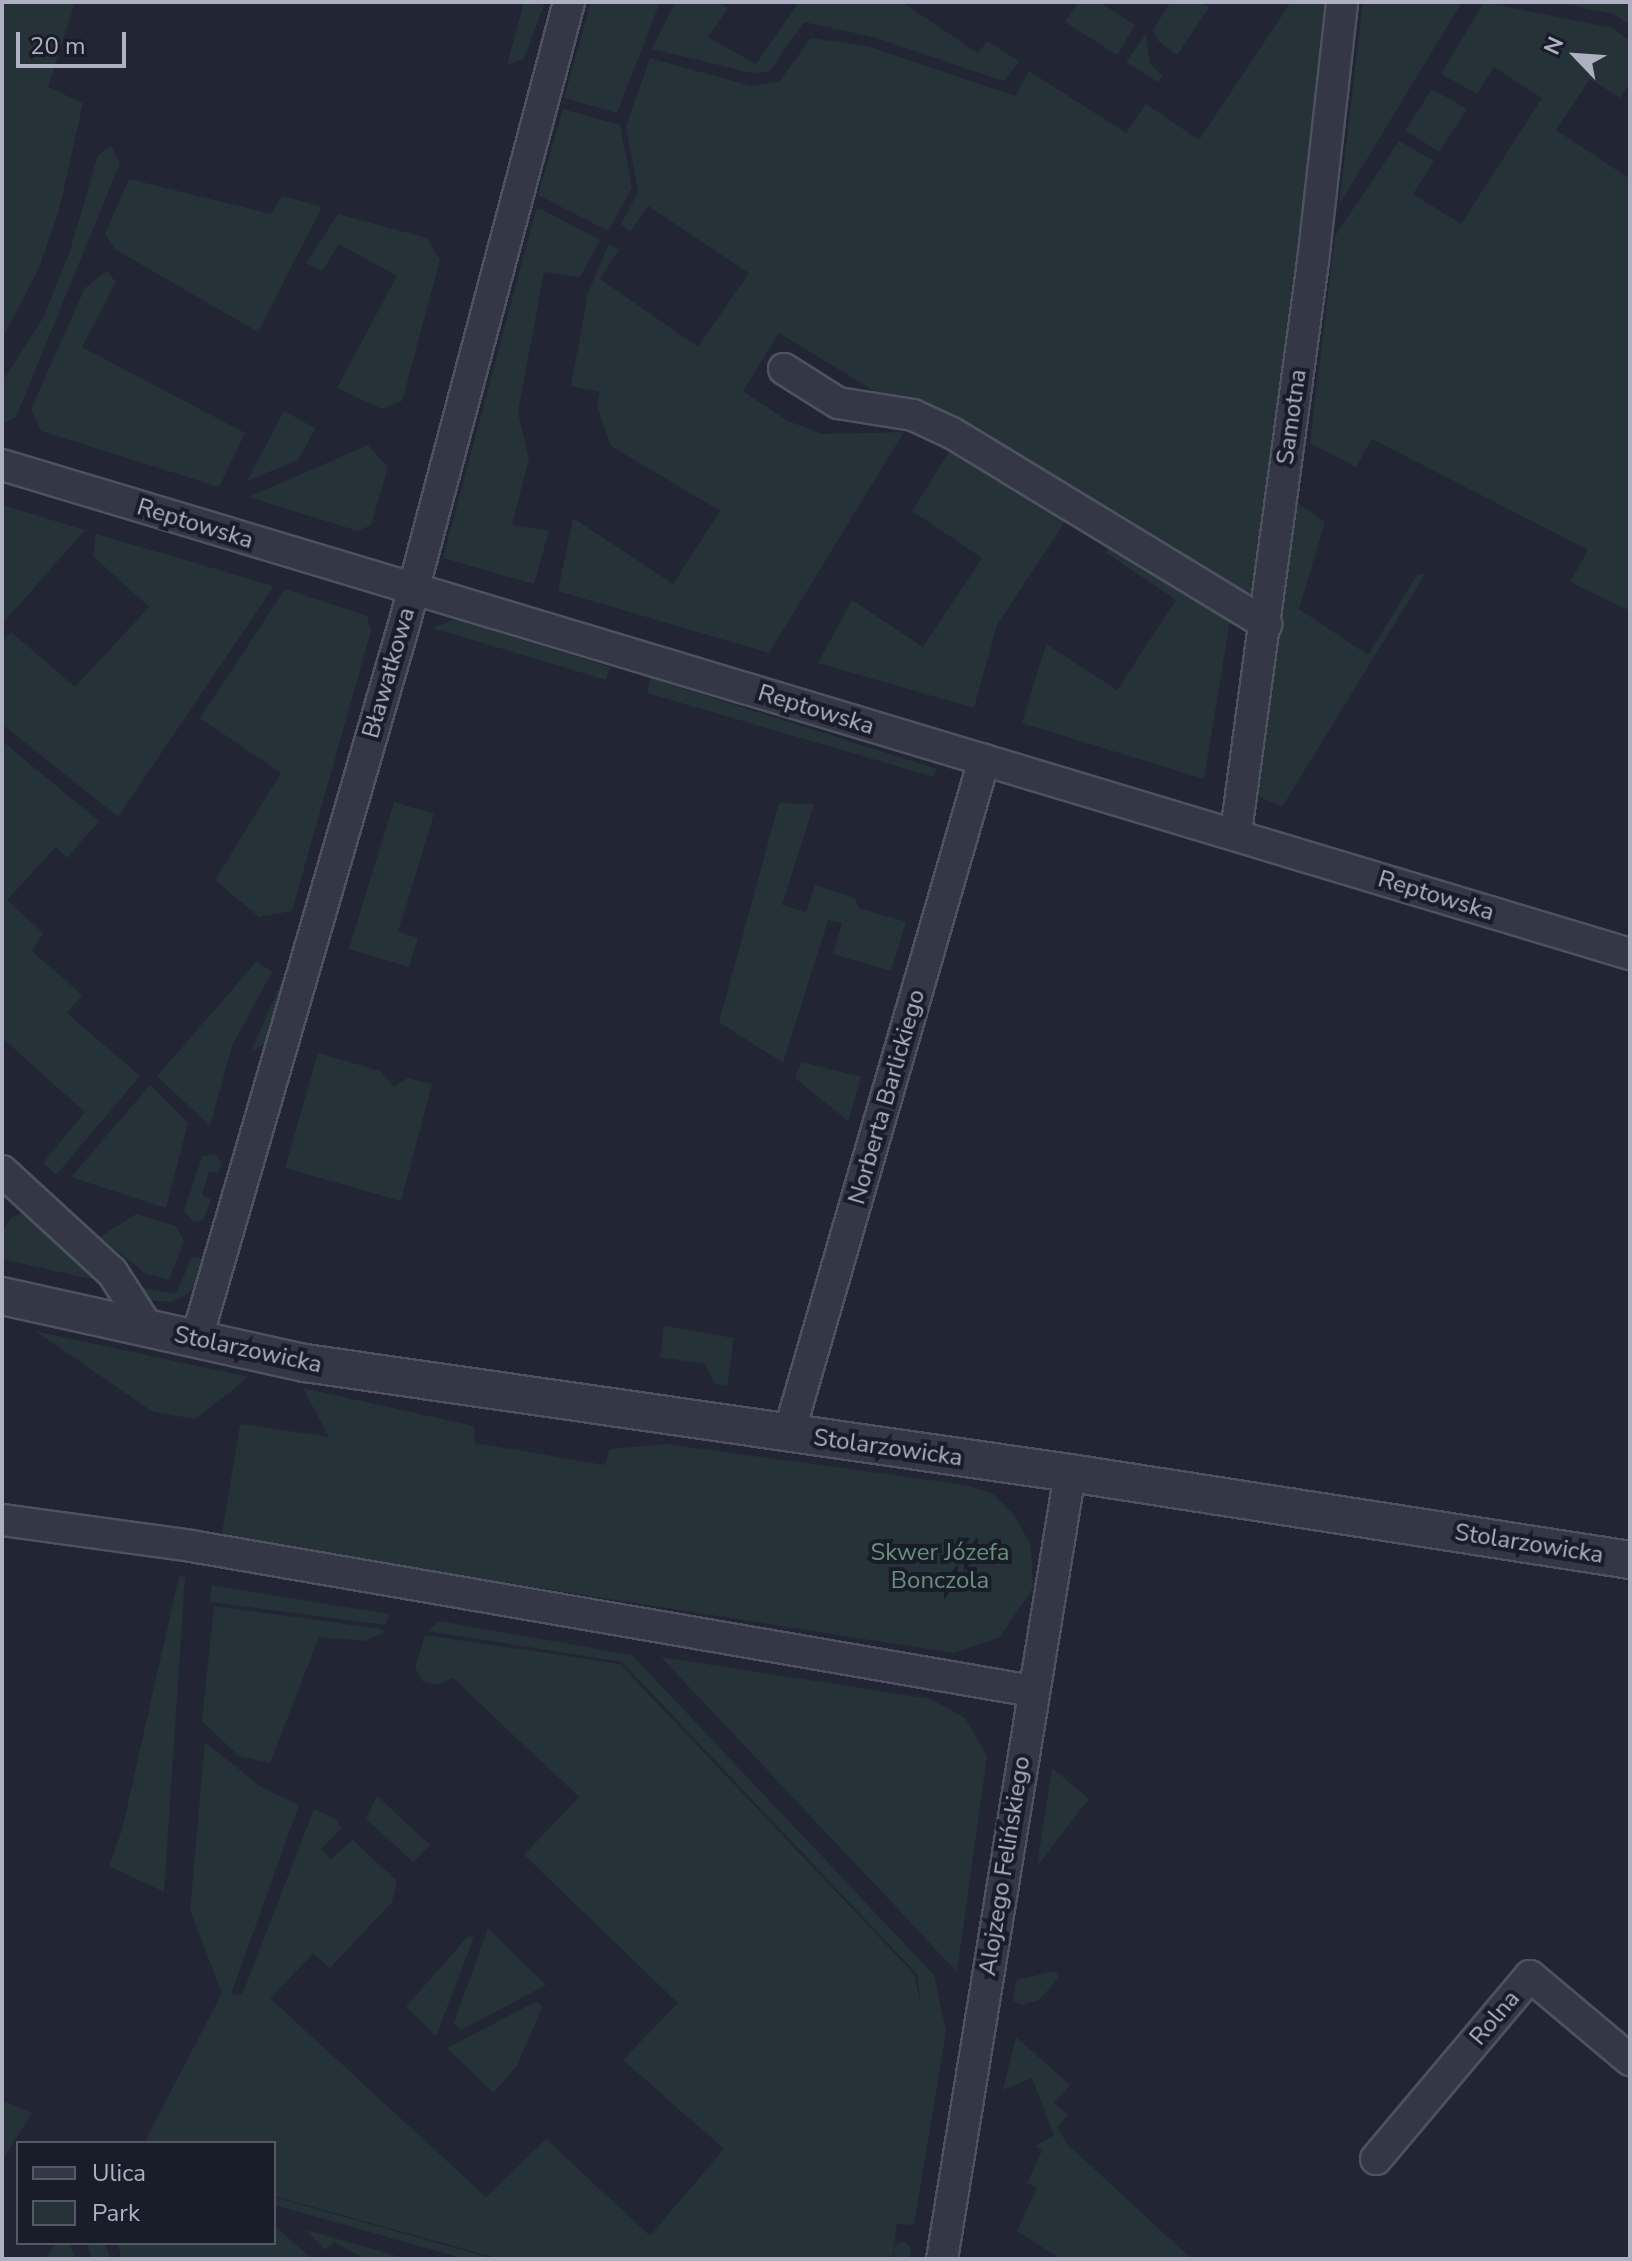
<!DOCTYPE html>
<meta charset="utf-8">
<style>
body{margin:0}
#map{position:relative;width:1632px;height:2261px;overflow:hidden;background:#212534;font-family:"Nunito Sans",sans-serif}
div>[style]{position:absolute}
.green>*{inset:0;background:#253338}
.round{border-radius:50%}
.roads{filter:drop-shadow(2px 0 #4e5260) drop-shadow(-2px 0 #4e5260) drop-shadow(0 2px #4e5260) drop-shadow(0 -2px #4e5260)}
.minor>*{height:30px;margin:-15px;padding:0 15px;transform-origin:15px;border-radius:15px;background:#343745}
.tertiary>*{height:36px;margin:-18px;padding:0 18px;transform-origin:18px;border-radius:18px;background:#343745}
span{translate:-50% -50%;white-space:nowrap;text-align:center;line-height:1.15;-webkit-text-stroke:8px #191d29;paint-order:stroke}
.street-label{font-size:24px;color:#aeb1c2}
.park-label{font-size:24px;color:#689079}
.frame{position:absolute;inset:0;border:4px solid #aeb1c2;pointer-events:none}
.legend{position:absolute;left:16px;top:2141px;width:260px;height:104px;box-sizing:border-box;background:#191d29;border:2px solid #555866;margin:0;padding:10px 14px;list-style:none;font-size:24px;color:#aeb1c2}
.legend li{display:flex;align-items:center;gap:16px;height:40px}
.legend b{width:40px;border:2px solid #555866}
.north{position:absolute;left:1536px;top:16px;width:80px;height:80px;-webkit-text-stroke:6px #191d29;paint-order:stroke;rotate:295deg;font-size:22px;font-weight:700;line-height:32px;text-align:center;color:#aeb1c2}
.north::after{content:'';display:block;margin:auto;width:28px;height:36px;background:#aeb1c2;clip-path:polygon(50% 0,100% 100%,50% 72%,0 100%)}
.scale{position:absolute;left:16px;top:32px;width:110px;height:36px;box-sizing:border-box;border:4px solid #aeb1c2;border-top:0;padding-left:10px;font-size:24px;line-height:28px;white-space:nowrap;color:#aeb1c2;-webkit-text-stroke:6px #191d29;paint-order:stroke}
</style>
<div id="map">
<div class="green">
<div style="clip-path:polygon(2px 2px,75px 2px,48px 87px,83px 103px,59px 210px,39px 268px,2px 339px)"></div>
<div style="clip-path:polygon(524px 2px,545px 2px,524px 59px,507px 65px)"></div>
<div style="clip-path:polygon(591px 2px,660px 2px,617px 113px,564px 98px)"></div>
<div style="clip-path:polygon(675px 2px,719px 2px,728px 8px,708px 37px,756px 64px,799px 2px,902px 2px,978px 53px,987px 41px,1019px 61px,1004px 81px,873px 37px,804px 22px,769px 72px,752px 73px,652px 49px)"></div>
<div style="clip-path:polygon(1078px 2px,1099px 2px,1135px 25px,1117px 55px,1065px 22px)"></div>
<div style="clip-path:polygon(1171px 2px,1201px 2px,1209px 7px,1177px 55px,1157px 40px,1153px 29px)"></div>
<div style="clip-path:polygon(1291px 2px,1327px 2px,1258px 593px,1239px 600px,969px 425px,924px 407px,897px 405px,779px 333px,743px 391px,786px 420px,822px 434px,904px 432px,769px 653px,558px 591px,573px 518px,673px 584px,720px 511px,611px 446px,597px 406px,600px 392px,571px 386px,588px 293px,609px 244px,619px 250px,600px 279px,698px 347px,749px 273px,648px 206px,630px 232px,621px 224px,638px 192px,626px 126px,650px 58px,751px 86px,779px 82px,811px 38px,870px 47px,1015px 96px,1029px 71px,1126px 133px,1146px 104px,1199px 140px)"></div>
<div style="clip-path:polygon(1363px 2px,1462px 2px,1339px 205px)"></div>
<div style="clip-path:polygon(1484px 2px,1612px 28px,1630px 41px,1630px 83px,1620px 98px,1590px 79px,1556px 130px,1630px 179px,1630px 611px,1570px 582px,1588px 550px,1372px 439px,1356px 467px,1310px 443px,1335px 236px,1399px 141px,1434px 161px,1413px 194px,1461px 224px,1542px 98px,1494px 67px,1477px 94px,1441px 74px)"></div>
<div style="clip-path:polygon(1555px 2px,1630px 2px,1630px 25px,1614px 14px)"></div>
<div style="clip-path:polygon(1146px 34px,1150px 64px,1163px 76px,1158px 82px,1126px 62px)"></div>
<div style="clip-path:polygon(1432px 89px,1467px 109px,1439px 152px,1405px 130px)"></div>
<div style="clip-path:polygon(563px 109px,620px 125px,632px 188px,608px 231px,538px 195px)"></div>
<div style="clip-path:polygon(111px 146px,120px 163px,16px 417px,2px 424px,2px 382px,43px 318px,69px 254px,98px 155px)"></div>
<div style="clip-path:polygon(129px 179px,271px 214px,282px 196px,322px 207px,258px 332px,116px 250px,105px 234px)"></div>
<div style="clip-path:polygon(541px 209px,600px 240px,580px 277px,544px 272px,518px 412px,529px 459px,512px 525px,549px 531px,534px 584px,443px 558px,536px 210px)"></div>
<div style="clip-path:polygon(338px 214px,427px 238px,440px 260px,402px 401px,382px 409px,337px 388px,397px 276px,339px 244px,322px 271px,306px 263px)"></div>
<div style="clip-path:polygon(107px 271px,116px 282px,82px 347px,245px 433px,219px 487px,41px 431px,31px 409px,85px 288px)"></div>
<div style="clip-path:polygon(284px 411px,315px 428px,308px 442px,298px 460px,247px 481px)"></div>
<div style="clip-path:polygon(954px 444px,1070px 514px,997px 625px,974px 708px,818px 663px,852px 600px,923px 647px,982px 558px,912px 511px)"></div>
<div style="clip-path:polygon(368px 445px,388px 467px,371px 525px,358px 531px,248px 497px)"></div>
<div style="clip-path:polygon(1296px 502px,1325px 522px,1299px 609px,1368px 655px,1417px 575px,1425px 574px,1282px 807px,1256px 795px)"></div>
<div style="clip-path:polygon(2px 505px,85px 530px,2px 624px)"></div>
<div style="clip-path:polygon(96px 534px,274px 586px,118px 817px,2px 724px,2px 642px,11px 632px,75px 687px,149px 607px,93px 556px)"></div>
<div style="clip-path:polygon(1113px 542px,1230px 620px,1204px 779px,1022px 723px,1046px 644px,1117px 690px,1176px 600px,1105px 552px)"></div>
<div style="clip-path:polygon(285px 589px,367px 616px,371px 631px,292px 911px,259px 917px,215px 880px,281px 773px,200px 718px)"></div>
<div style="clip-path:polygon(455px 619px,610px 667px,606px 680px,433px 628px)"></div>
<div style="clip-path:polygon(650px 678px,937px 769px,934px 777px,647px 693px)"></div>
<div style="clip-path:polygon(2px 741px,99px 821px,67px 858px,56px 847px,7px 900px,43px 933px,32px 951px,82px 995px,67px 1013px,140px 1076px,56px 1175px,43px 1163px,85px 1112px,2px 1038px)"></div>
<div style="clip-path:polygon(394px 802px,434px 814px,398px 932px,418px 938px,409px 967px,349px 949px)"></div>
<div style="clip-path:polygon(779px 803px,814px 804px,782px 905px,806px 912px,815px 885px,855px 898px,859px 908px,906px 922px,891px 971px,833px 954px,842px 923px,828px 920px,783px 1063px,719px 1022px)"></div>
<div style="clip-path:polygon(257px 961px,272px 972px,232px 1046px,210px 1126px,157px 1076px)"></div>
<div style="clip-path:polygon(282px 980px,288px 996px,281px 1035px,251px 1052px)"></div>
<div style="clip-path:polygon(318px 1053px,380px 1071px,394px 1087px,407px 1078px,432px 1084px,401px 1201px,285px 1168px)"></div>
<div style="clip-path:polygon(801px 1062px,861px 1077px,848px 1121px,795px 1078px)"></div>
<div style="clip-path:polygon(150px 1085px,188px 1123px,166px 1208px,71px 1177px)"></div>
<div style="clip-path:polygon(215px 1154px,222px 1163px,218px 1173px,209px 1171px,202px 1195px,211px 1199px,204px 1219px,194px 1222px,184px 1211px,202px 1157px)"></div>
<div style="clip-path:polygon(28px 1210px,104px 1282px,2px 1259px,2px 1231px,12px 1217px)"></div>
<div style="clip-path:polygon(136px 1214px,176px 1226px,184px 1241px,169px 1280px,146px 1274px,100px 1237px)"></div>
<div style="clip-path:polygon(192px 1257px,213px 1261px,209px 1272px,186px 1295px,171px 1302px,150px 1300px,142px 1288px,176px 1294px)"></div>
<div style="clip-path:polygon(664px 1326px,734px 1338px,727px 1386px,714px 1383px,705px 1364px,660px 1357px)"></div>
<div style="clip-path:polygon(35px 1331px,249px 1377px,195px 1419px,153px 1412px)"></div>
<div style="clip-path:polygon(303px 1388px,474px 1426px,475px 1443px,605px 1465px,610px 1449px,666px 1444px,966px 1485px,993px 1494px,1015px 1516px,1031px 1546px,1033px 1588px,999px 1638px,953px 1653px,221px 1538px,240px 1424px,329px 1437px)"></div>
<div style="clip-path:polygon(179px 1576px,185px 1576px,164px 1892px,109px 1866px,122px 1830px)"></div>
<div style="clip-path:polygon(212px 1585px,389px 1614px,386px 1625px,210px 1602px)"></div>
<div style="clip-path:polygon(214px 1606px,381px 1629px,385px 1632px,364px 1641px,319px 1637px,270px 1763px,239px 1756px,202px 1721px)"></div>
<div style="clip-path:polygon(439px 1621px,632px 1655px,934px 1975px,946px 2031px,914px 2225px,897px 2224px,892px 2259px,500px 2259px,274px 2196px,274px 2143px,144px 2143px,222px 1993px,190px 1910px,205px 1742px,261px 1787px,299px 1805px,231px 1994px,242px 1995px,314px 1809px,336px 1819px,342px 1828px,321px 1849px,331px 1859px,353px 1840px,397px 1881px,392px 1902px,330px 1968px,313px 1954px,270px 1998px,486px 2197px,546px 2139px,650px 2236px,724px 2149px,623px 2060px,678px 2003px,524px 1855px,579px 1797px,453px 1678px,437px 1685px,423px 1682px,415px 1667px,425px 1635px,620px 1664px,914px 1974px,921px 2006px,917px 1974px,622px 1662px,428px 1631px)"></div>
<div style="clip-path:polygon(661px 1657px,931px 1699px,965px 1718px,987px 1756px,957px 1972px)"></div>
<div style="clip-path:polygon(1052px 1768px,1089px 1799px,1037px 1866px)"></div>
<div style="clip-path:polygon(377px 1796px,430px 1845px,413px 1862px,366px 1819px)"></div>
<div style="clip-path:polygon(488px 1928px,546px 1985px,461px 2030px,454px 2023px)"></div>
<div style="clip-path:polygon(467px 1937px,474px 1937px,436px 2036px,406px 2007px)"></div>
<div style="clip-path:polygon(1055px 1971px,1059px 1977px,1039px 2000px,1022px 2005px,1013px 2001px,1016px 1980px)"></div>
<div style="clip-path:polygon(535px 2002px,543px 2006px,516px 2067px,493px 2093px,447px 2048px)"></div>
<div style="clip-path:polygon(1016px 2037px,1070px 2085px,1054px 2103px,1068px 2115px,1057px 2128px,1068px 2145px,1192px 2259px,1061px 2259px,1017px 2231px,1037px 2188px,1027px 2183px,1042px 2151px,1035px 2146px,1054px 2135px,1032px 2078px,1003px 2090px)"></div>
<div style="clip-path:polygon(2px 2101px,32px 2113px,2px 2161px)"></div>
<div style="clip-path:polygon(274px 2197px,494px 2259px,465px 2259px,274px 2205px)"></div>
<div style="clip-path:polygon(274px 2225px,312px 2259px,122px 2259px,117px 2243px,274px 2243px)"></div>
<div style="clip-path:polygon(306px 2230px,407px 2259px,366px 2259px,334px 2242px,325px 2250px)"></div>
<div class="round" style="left:893px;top:2242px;width:18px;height:18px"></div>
<div style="clip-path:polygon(55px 2243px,70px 2243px,75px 2259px,46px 2259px)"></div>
<div style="clip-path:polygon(87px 2243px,105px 2243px,110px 2259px,92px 2259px)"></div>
</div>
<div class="roads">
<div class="minor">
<div style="left:784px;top:369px;width:64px;rotate:32.2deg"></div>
<div style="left:838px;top:403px;width:76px;rotate:9.1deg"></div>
<div style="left:913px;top:415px;width:43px;rotate:24.8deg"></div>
<div style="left:952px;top:433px;width:368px;rotate:31.3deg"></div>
<div style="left:2px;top:465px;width:1700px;rotate:16.72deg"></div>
<div style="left:1236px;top:832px;width:575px;rotate:-82.31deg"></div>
<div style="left:1313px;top:262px;width:262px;rotate:-83.6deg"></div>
<div style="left:2px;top:1171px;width:149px;rotate:42.6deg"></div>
<div style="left:112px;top:1272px;width:67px;rotate:57.3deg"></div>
<div style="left:196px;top:1341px;width:750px;rotate:-73.81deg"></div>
<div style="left:405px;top:621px;width:640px;rotate:-75.16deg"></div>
<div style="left:789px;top:1433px;width:701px;rotate:-73.84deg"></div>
<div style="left:2px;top:1520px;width:191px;rotate:7.8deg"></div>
<div style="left:191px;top:1546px;width:853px;rotate:9.78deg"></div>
<div style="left:1376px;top:2159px;width:239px;rotate:-49.9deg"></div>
<div style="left:1530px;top:1976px;width:131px;rotate:40deg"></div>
<div style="left:942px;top:2259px;width:796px;rotate:-80.75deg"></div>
</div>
<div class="tertiary">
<div style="left:2px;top:1296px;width:310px;rotate:12.5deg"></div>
<div style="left:305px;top:1363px;width:773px;rotate:8.18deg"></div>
<div style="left:1070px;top:1473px;width:567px;rotate:8.83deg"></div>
</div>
</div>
<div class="street-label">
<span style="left:1292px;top:417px;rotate:-82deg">Samotna</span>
<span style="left:195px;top:524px;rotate:17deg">Reptowska</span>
<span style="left:389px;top:673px;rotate:-74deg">Bławatkowa</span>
<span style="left:816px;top:710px;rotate:17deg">Reptowska</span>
<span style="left:1436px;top:896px;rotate:17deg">Reptowska</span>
<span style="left:887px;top:1097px;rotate:-74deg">Norberta Barlickiego</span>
<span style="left:248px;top:1350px;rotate:12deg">Stolarzowicka</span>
<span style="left:888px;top:1448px;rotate:8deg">Stolarzowicka</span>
<span style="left:1529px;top:1544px;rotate:9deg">Stolarzowicka</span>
<span style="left:1005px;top:1866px;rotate:-81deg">Alojzego Felińskiego</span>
<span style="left:1495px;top:2018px;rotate:-50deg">Rolna</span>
</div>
<div class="park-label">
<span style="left:940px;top:1567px">Skwer Józefa<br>Bonczola</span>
</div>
<div class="frame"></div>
<ul class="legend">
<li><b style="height:10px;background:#343745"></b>Ulica</li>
<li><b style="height:22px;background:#253338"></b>Park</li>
</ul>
<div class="north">N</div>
<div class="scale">20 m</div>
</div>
